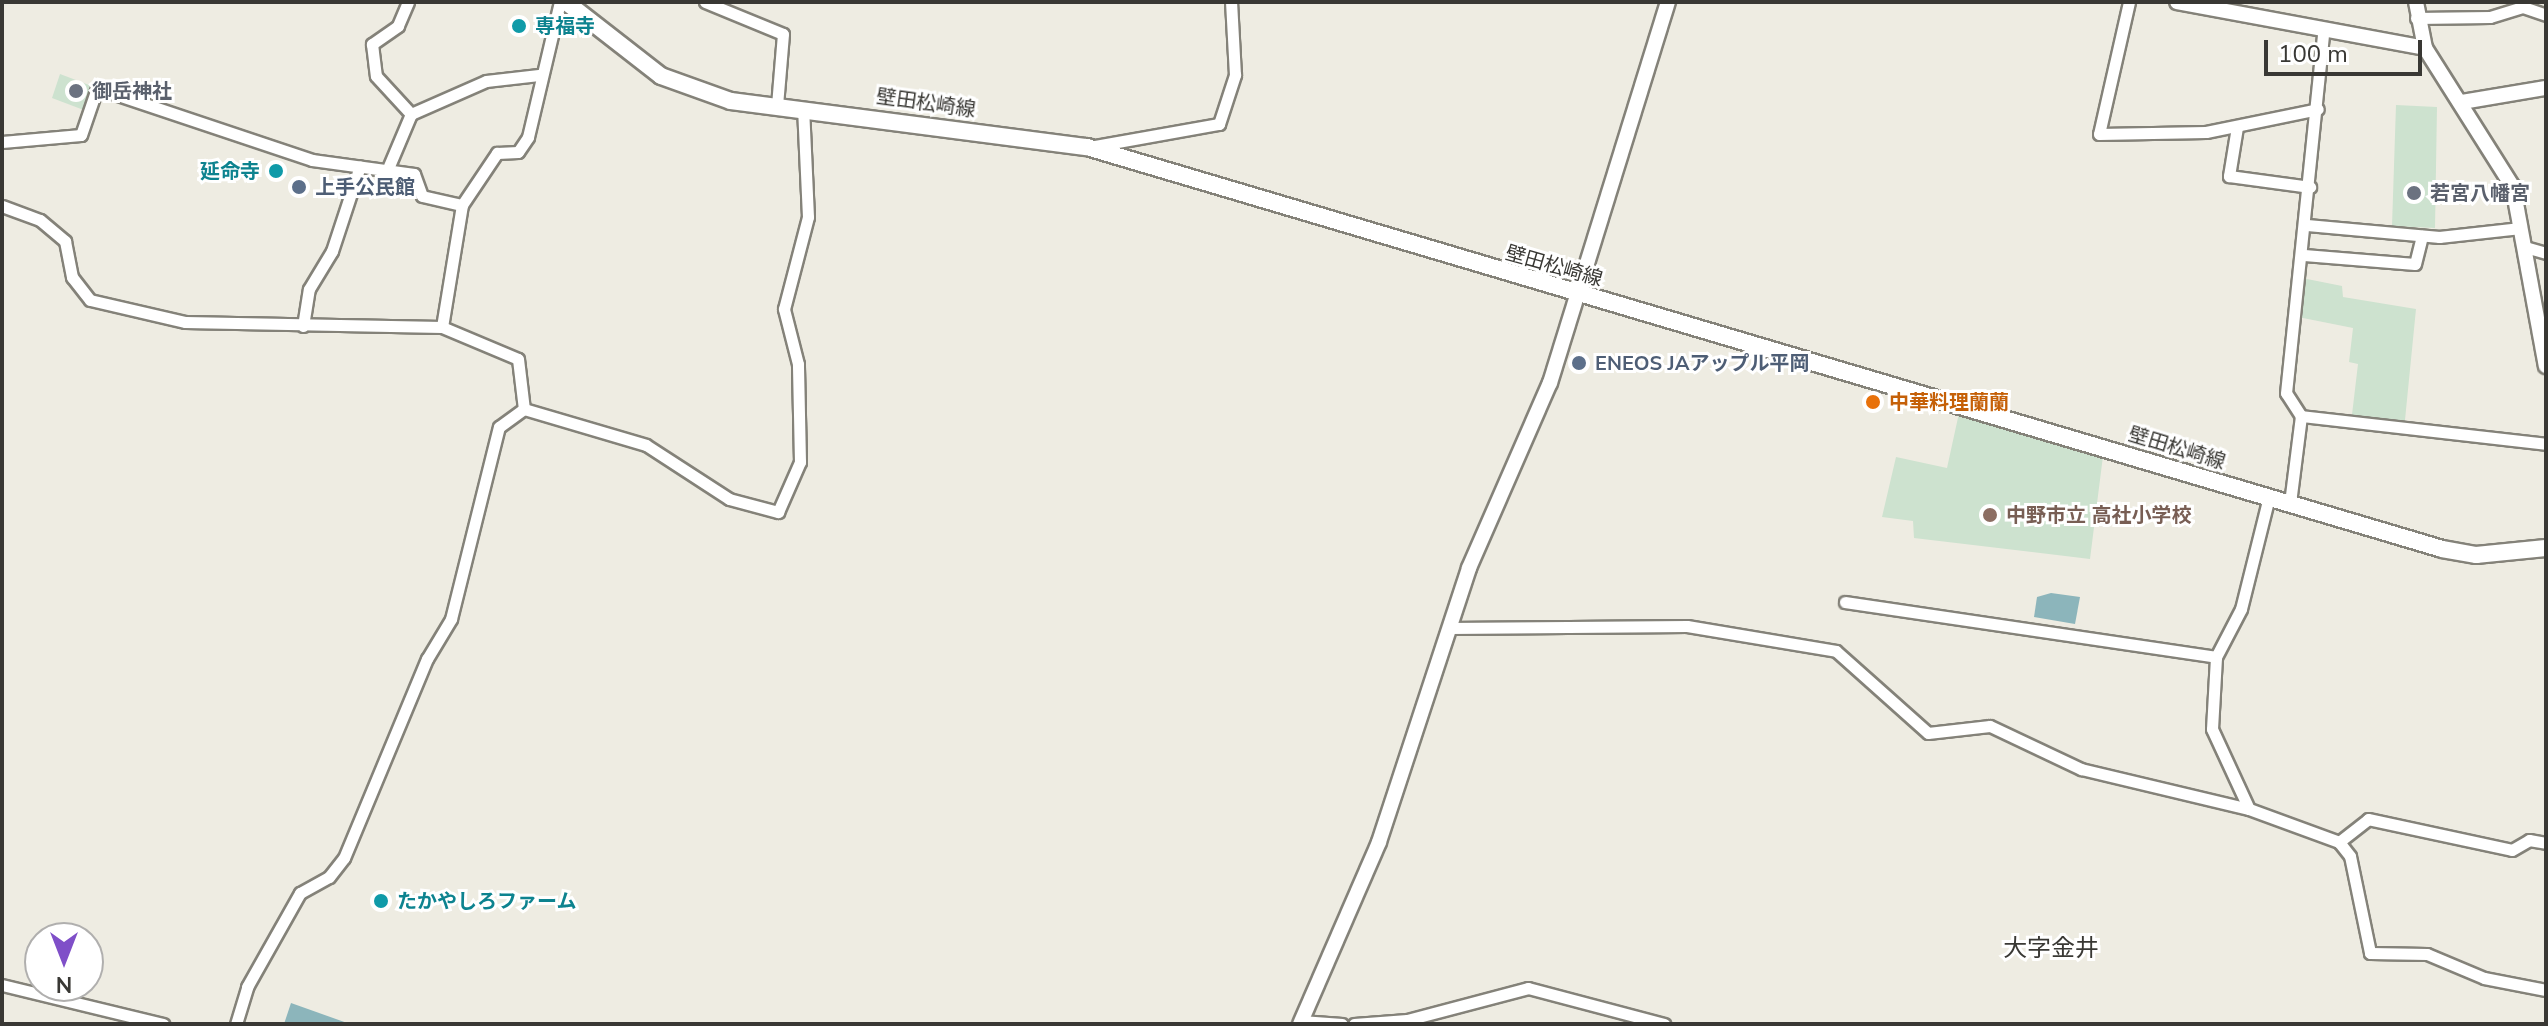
<!DOCTYPE html>
<meta charset="utf-8">
<style>
body{margin:0}
#map{position:relative;width:2548px;height:1026px;overflow:hidden;background:#eeece2;font-family:"Nunito Sans","Noto Sans JP",sans-serif}
div>[style]{position:absolute}
.green>*{inset:0;background:#cde2cf}
.water>*{inset:0;background:#8cb5bb}
.roads{filter:drop-shadow(2px 0 #848279) drop-shadow(-2px 0 #848279) drop-shadow(0 2px #848279) drop-shadow(0 -2px #848279)}
.minor>*{height:11px;margin:-5.5px;padding:0 5.5px;transform-origin:5.5px;border-radius:5.5px;background:#fff}
.tertiary>*{height:14px;margin:-7px;padding:0 7px;transform-origin:7px;border-radius:7px;background:#fff}
.secondary>*{height:16px;margin:-8px;padding:0 8px;transform-origin:8px;border-radius:8px;background:#fff}
.dots>*{width:22px;height:22px;translate:-50% -50%;box-sizing:border-box;border:4px solid #fff;border-radius:50%}
span{translate:-50% -50%;white-space:nowrap;text-align:center;line-height:1.15;-webkit-text-stroke:6px #fff;paint-order:stroke}
.culture-label{font-size:20px;color:#0d838f;font-weight:700}
.left{translate:0 -50%;text-align:left}
.right{translate:-100% -50%;text-align:right}
.worship-label{font-size:20px;color:#5b616d;font-weight:700}
.street-label{font-size:20px;color:#393834}
.service-label{font-size:20px;color:#4e5e75;font-weight:700}
.food-label{font-size:20px;color:#c56008;font-weight:700}
.education-label{font-size:20px;color:#785e54;font-weight:700}
.quarter-label{font-size:24px;color:#393834}
.frame{position:absolute;inset:0;border:4px solid #393834;pointer-events:none}
.north{position:absolute;left:24px;top:922px;width:80px;height:80px;box-sizing:border-box;background:#fff;border:2px solid #b0afae;border-radius:50%;rotate:180deg;font-size:22px;font-weight:700;line-height:32px;text-align:center;color:#393834}
.north::after{content:'';display:block;margin:auto;width:28px;height:36px;background:#7f4fc8;clip-path:polygon(50% 0,100% 100%,50% 72%,0 100%)}
.scale{position:absolute;left:2264px;top:40px;width:158px;height:36px;box-sizing:border-box;border:4px solid #393834;border-top:0;padding-left:10px;font-size:24px;line-height:28px;white-space:nowrap;color:#393834;-webkit-text-stroke:6px #fff;paint-order:stroke}
</style>
<div id="map">
<div class="green">
<div style="clip-path:polygon(60px 74px,97px 88px,89px 112px,52px 98px)"></div>
<div style="clip-path:polygon(2396px 105px,2437px 107px,2435px 228px,2392px 226px)"></div>
<div style="clip-path:polygon(2302px 278px,2342px 286px,2343px 297px,2416px 309px,2404px 430px,2351px 423px,2358px 364px,2349px 362px,2353px 328px,2298px 317px)"></div>
<div style="clip-path:polygon(1959px 413px,2103px 456px,2090px 559px,1914px 538px,1913px 521px,1882px 517px,1896px 457px,1947px 468px)"></div>
</div>
<div class="water">
<div style="clip-path:polygon(2051px 593px,2080px 597px,2075px 624px,2034px 617px,2037px 597px)"></div>
<div style="clip-path:polygon(291px 1003px,350px 1024px,284px 1024px)"></div>
</div>
<div class="roads">
<div class="minor">
<div style="left:408px;top:2px;width:26px;rotate:113deg"></div>
<div style="left:398px;top:26px;width:32px;rotate:145deg"></div>
<div style="left:372px;top:44px;width:32px;rotate:83deg"></div>
<div style="left:376px;top:76px;width:52px;rotate:47.4deg"></div>
<div style="left:705px;top:2px;width:84px;rotate:22.3deg"></div>
<div style="left:783px;top:34px;width:71px;rotate:94.8deg"></div>
<div style="left:2129px;top:2px;width:135px;rotate:102.8deg"></div>
<div style="left:2099px;top:134px;width:107px;rotate:-1.1deg"></div>
<div style="left:2206px;top:132px;width:114px;rotate:-11.6deg"></div>
<div style="left:2416px;top:18px;width:74px;rotate:-0.8deg"></div>
<div style="left:2490px;top:17px;width:34px;rotate:-17deg"></div>
<div style="left:2523px;top:7px;width:24px;rotate:19deg"></div>
<div style="left:2237px;top:127px;width:50px;rotate:99.3deg"></div>
<div style="left:2229px;top:176px;width:82px;rotate:7.7deg"></div>
<div style="left:2px;top:142px;width:79px;rotate:-5.1deg"></div>
<div style="left:81px;top:135px;width:50px;rotate:-71.2deg"></div>
<div style="left:97px;top:88px;width:227px;rotate:18.5deg"></div>
<div style="left:312px;top:160px;width:103px;rotate:7.8deg"></div>
<div style="left:414px;top:174px;width:23px;rotate:70deg"></div>
<div style="left:422px;top:196px;width:41px;rotate:12.7deg"></div>
<div style="left:1095px;top:146px;width:126px;rotate:-10.1deg"></div>
<div style="left:1219px;top:124px;width:52px;rotate:-71.9deg"></div>
<div style="left:1235px;top:75px;width:73px;rotate:-93.1deg"></div>
<div style="left:389px;top:166px;width:56px;rotate:-67.1deg"></div>
<div style="left:411px;top:114px;width:82px;rotate:-23.7deg"></div>
<div style="left:486px;top:81px;width:53px;rotate:-6.5deg"></div>
<div style="left:2px;top:206px;width:40px;rotate:20.2deg"></div>
<div style="left:40px;top:220px;width:33px;rotate:40deg"></div>
<div style="left:65px;top:241px;width:37px;rotate:79deg"></div>
<div style="left:72px;top:277px;width:29px;rotate:52deg"></div>
<div style="left:90px;top:300px;width:98px;rotate:13deg"></div>
<div style="left:185px;top:322px;width:257px;rotate:1.1deg"></div>
<div style="left:442px;top:327px;width:82px;rotate:22.8deg"></div>
<div style="left:518px;top:359px;width:50px;rotate:83.2deg"></div>
<div style="left:524px;top:409px;width:127px;rotate:16.4deg"></div>
<div style="left:646px;top:445px;width:99px;rotate:33deg"></div>
<div style="left:729px;top:499px;width:51px;rotate:14.9deg"></div>
<div style="left:778px;top:512px;width:55px;rotate:-66.3deg"></div>
<div style="left:800px;top:462px;width:98px;rotate:-91.2deg"></div>
<div style="left:798px;top:364px;width:57px;rotate:-104.3deg"></div>
<div style="left:784px;top:309px;width:95px;rotate:-75.4deg"></div>
<div style="left:808px;top:217px;width:109px;rotate:-92.6deg"></div>
<div style="left:2307px;top:225px;width:133px;rotate:5.2deg"></div>
<div style="left:2439px;top:237px;width:82px;rotate:-6.3deg"></div>
<div style="left:2525px;top:247px;width:22px;rotate:16deg"></div>
<div style="left:2304px;top:255px;width:111px;rotate:4.6deg"></div>
<div style="left:2415px;top:264px;width:29px;rotate:-76deg"></div>
<div style="left:303px;top:326px;width:37px;rotate:-81deg"></div>
<div style="left:309px;top:289px;width:44px;rotate:-58.8deg"></div>
<div style="left:332px;top:251px;width:89px;rotate:-71.8deg"></div>
<div style="left:442px;top:327px;width:124px;rotate:-80.7deg"></div>
<div style="left:462px;top:205px;width:63px;rotate:-56.1deg"></div>
<div style="left:497px;top:153px;width:21px;rotate:-3deg"></div>
<div style="left:518px;top:152px;width:18px;rotate:-56deg"></div>
<div style="left:528px;top:137px;width:139px;rotate:-76.7deg"></div>
<div style="left:2301px;top:416px;width:247px;rotate:6.5deg"></div>
<div style="left:2290px;top:503px;width:88px;rotate:-82.8deg"></div>
<div style="left:2301px;top:416px;width:27px;rotate:-123deg"></div>
<div style="left:2286px;top:393px;width:363px;rotate:-84.1deg"></div>
<div style="left:1845px;top:602px;width:375px;rotate:8.4deg"></div>
<div style="left:1449px;top:628px;width:238px;rotate:-0.5deg"></div>
<div style="left:1687px;top:626px;width:151px;rotate:9.5deg"></div>
<div style="left:1836px;top:651px;width:123px;rotate:41.7deg"></div>
<div style="left:1928px;top:733px;width:62px;rotate:-6.4deg"></div>
<div style="left:1990px;top:726px;width:101px;rotate:25.3deg"></div>
<div style="left:2081px;top:769px;width:173px;rotate:13.4deg"></div>
<div style="left:2249px;top:809px;width:96px;rotate:20.1deg"></div>
<div style="left:2339px;top:842px;width:37px;rotate:-38deg"></div>
<div style="left:2368px;top:819px;width:147px;rotate:12.1deg"></div>
<div style="left:2512px;top:850px;width:20px;rotate:-30deg"></div>
<div style="left:2529px;top:840px;width:17px;rotate:10deg"></div>
<div style="left:2249px;top:809px;width:88px;rotate:-114.8deg"></div>
<div style="left:2212px;top:729px;width:72px;rotate:-86.8deg"></div>
<div style="left:2216px;top:657px;width:54px;rotate:-62.5deg"></div>
<div style="left:2241px;top:609px;width:115px;rotate:-76deg"></div>
<div style="left:2339px;top:842px;width:18px;rotate:52deg"></div>
<div style="left:2350px;top:856px;width:99px;rotate:78.3deg"></div>
<div style="left:2370px;top:953px;width:57px;rotate:1deg"></div>
<div style="left:2427px;top:954px;width:62px;rotate:22.8deg"></div>
<div style="left:2484px;top:978px;width:63px;rotate:11deg"></div>
<div style="left:2px;top:985px;width:166px;rotate:13.6deg"></div>
<div style="left:1301px;top:1021px;width:41px;rotate:4.2deg"></div>
<div style="left:236px;top:1024px;width:39px;rotate:-73deg"></div>
<div style="left:247px;top:987px;width:108px;rotate:-60.6deg"></div>
<div style="left:300px;top:893px;width:33px;rotate:-29deg"></div>
<div style="left:329px;top:877px;width:24px;rotate:-52deg"></div>
<div style="left:344px;top:858px;width:216px;rotate:-67.4deg"></div>
<div style="left:427px;top:659px;width:47px;rotate:-59deg"></div>
<div style="left:451px;top:619px;width:198px;rotate:-76deg"></div>
<div style="left:499px;top:427px;width:31px;rotate:-36deg"></div>
<div style="left:1354px;top:1024px;width:53px;rotate:-4.3deg"></div>
<div style="left:1407px;top:1020px;width:125px;rotate:-14.8deg"></div>
<div style="left:1528px;top:988px;width:141px;rotate:14.8deg"></div>
</div>
<div class="tertiary">
<div style="left:2177px;top:2px;width:252px;rotate:10.5deg"></div>
<div style="left:2416px;top:2px;width:47px;rotate:78.9deg"></div>
<div style="left:2425px;top:48px;width:165px;rotate:57.7deg"></div>
<div style="left:2513px;top:187px;width:182px;rotate:79.6deg"></div>
<div style="left:2462px;top:102px;width:85px;rotate:-9.5deg"></div>
<div style="left:1300px;top:1024px;width:198px;rotate:-66.5deg"></div>
<div style="left:1379px;top:842px;width:288px;rotate:-71.8deg"></div>
<div style="left:1469px;top:568px;width:202px;rotate:-66.4deg"></div>
<div style="left:1550px;top:383px;width:399px;rotate:-72.8deg"></div>
</div>
<div class="secondary">
<div style="left:566px;top:2px;width:120px;rotate:37.9deg"></div>
<div style="left:661px;top:76px;width:74px;rotate:19.7deg"></div>
<div style="left:731px;top:101px;width:359px;rotate:7.4deg"></div>
<div style="left:1087px;top:147px;width:1413px;rotate:16.52deg"></div>
<div style="left:2442px;top:549px;width:35px;rotate:10deg"></div>
<div style="left:2476px;top:555px;width:70px;rotate:-5.7deg"></div>
</div>
</div>
<div class="dots">
<div style="left:519px;top:26px;background:#0f9aa8"></div>
<div style="left:76px;top:91px;background:#6b7280"></div>
<div style="left:276px;top:171px;background:#0f9aa8"></div>
<div style="left:299px;top:187px;background:#5c6f8a"></div>
<div style="left:2414px;top:193px;background:#6b7280"></div>
<div style="left:1579px;top:363px;background:#5c6f8a"></div>
<div style="left:1873px;top:402px;background:#e8710a"></div>
<div style="left:1990px;top:515px;background:#8d6e63"></div>
<div style="left:381px;top:901px;background:#0f9aa8"></div>
</div>
<div class="culture-label">
<span class="left" style="left:535px;top:26px">専福寺</span>
<span class="right" style="left:260px;top:171px">延命寺</span>
<span class="left" style="left:397px;top:901px">たかやしろファーム</span>
</div>
<div class="worship-label">
<span class="left" style="left:92px;top:91px">御岳神社</span>
<span class="left" style="left:2430px;top:193px">若宮八幡宮</span>
</div>
<div class="street-label">
<span style="left:926px;top:103px;rotate:8deg">壁田松崎線</span>
<span style="left:1554px;top:266px;rotate:16deg">壁田松崎線</span>
<span style="left:2177px;top:448px;rotate:17deg">壁田松崎線</span>
</div>
<div class="service-label">
<span class="left" style="left:315px;top:187px">上手公民館</span>
<span class="left" style="left:1595px;top:363px">ENEOS JAアップル平岡</span>
</div>
<div class="food-label">
<span class="left" style="left:1889px;top:402px">中華料理蘭蘭</span>
</div>
<div class="education-label">
<span class="left" style="left:2006px;top:515px">中野市立 高社小学校</span>
</div>
<div class="quarter-label">
<span style="left:2051px;top:949px">大字金井</span>
</div>
<div class="frame"></div>
<div class="north">N</div>
<div class="scale">100 m</div>
</div>
